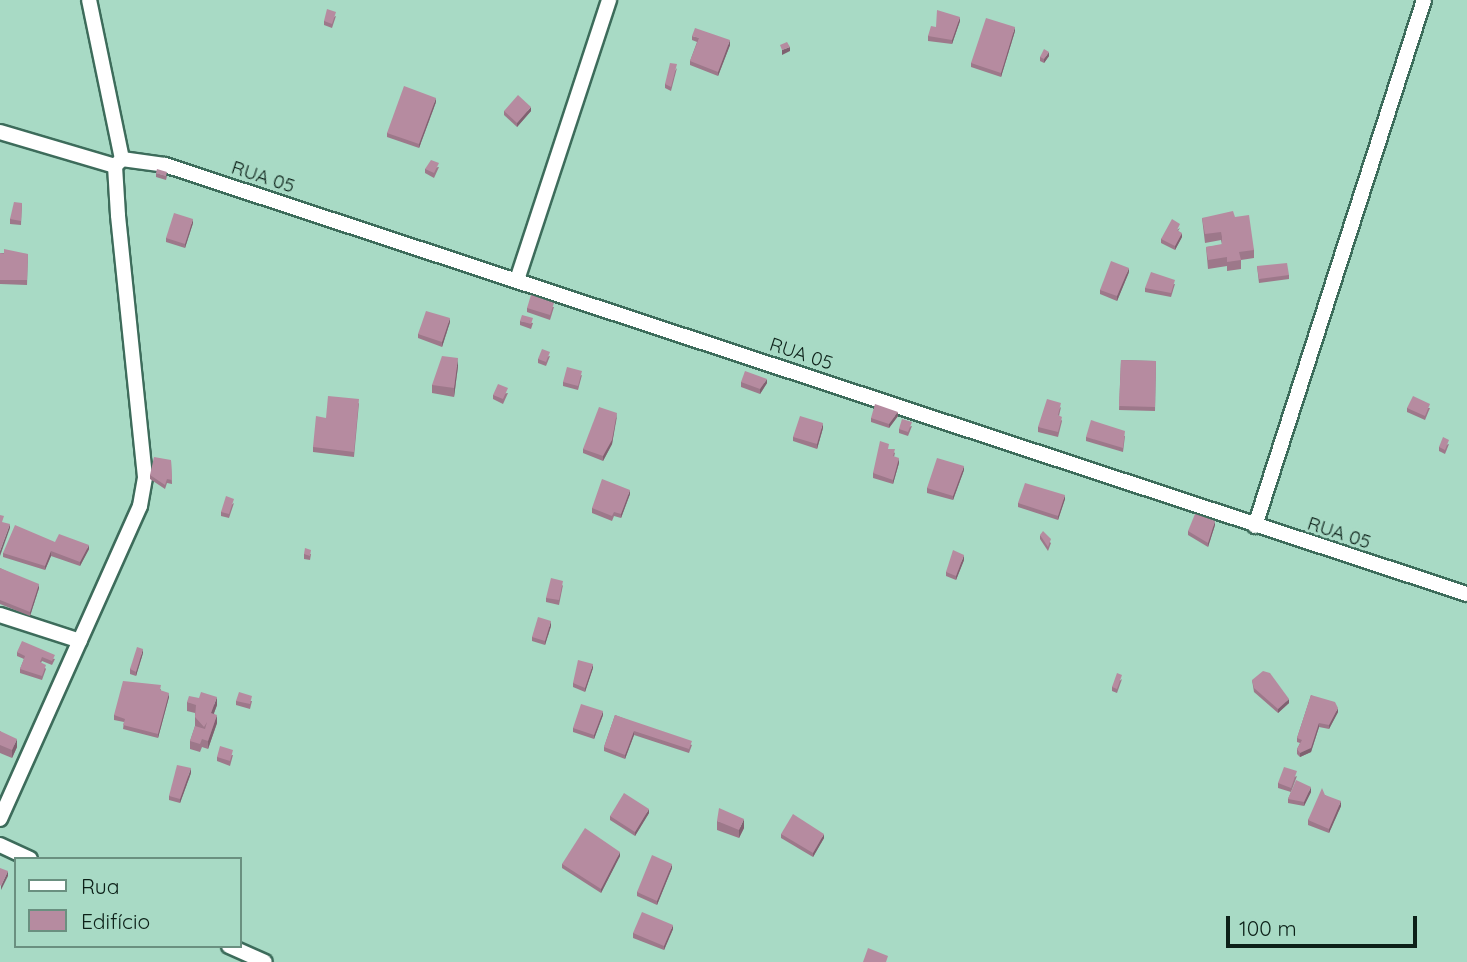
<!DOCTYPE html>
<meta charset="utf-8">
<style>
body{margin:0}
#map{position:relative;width:1467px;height:962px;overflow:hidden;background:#a8dac5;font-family:Quicksand,sans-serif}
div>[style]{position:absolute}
.roads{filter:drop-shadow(2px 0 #3d6c5b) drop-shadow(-2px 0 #3d6c5b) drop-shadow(0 2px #3d6c5b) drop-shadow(0 -2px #3d6c5b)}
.minor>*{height:14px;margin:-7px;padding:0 7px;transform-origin:7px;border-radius:7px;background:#fff}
.wall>*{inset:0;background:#9d788a}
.shaded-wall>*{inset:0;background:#7f6170}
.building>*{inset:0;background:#b68ba0}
span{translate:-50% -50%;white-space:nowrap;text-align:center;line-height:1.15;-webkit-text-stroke:6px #a8dac5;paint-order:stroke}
.street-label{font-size:19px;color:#0c2018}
.legend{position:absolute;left:14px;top:857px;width:228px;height:91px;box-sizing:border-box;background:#a8dac5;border:2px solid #6a9080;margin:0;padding:9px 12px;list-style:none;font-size:21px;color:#0c2018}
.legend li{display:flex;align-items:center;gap:14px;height:35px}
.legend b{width:35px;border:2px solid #6a9080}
.scale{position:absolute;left:1226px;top:916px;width:191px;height:32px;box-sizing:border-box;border:4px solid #0c2018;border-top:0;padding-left:9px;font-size:21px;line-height:24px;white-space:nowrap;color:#0c2018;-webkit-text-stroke:5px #a8dac5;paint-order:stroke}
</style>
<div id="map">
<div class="roads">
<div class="minor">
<div style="left:0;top:132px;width:120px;rotate:16.5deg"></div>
<div style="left:122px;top:159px;width:43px;rotate:7.9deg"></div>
<div style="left:165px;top:165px;width:1371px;rotate:18.24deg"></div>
<div style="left:517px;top:280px;width:295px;rotate:-71.8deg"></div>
<div style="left:1255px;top:526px;width:552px;rotate:-72.19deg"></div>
<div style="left:0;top:615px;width:84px;rotate:18deg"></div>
<div style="left:0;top:819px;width:343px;rotate:-65.9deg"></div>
<div style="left:140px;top:506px;width:29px;rotate:-80deg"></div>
<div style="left:145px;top:477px;width:263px;rotate:-95.9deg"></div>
<div style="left:118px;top:215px;width:49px;rotate:-93.5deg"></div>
<div style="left:115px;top:166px;width:10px;rotate:-45deg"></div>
<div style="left:122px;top:159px;width:162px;rotate:-101.7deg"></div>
<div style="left:0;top:845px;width:33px;rotate:25deg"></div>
<div style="left:229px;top:946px;width:39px;rotate:24deg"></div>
</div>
</div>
<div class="wall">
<div style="clip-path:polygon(336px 16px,332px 28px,324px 25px,324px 21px)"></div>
<div style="clip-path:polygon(960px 21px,952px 44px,928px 41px,928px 36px,936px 27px)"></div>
<div style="clip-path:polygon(1015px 31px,1001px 77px,971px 67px,971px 63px)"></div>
<div style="clip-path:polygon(692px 36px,730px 45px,718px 76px,690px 65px,690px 61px,697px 42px,692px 40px)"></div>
<div style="clip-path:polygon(1049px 56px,1044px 63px,1040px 61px,1040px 57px)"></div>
<div style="clip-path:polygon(677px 68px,671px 91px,665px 88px,665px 84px)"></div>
<div style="clip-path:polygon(436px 102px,419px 148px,387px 137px,387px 133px)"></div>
<div style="clip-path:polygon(504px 111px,531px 111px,517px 127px,504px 115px)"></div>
<div style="clip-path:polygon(439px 167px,434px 178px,425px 173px,425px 169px)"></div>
<div style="clip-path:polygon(156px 173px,167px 176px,166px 180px,156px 177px)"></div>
<div style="clip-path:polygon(22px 203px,21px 225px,10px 224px,10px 219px)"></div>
<div style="clip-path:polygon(1235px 217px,1254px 250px,1254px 258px,1241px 260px,1241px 269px,1227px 271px,1227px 266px,1208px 269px,1206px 247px,1222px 245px,1221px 240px,1205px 243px,1202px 218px)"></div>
<div style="clip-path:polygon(193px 223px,185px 248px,166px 242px,166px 238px)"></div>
<div style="clip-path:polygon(1180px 228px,1178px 231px,1182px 237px,1175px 250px,1161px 243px,1161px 239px)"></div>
<div style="clip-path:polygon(0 253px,28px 254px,27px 285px,0 284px)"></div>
<div style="clip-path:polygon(1257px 266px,1289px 275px,1289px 279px,1259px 283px)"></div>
<div style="clip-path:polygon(1129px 272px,1117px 301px,1100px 294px,1100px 290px)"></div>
<div style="clip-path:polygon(1175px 284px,1171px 297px,1145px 292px,1145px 288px)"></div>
<div style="clip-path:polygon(554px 307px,550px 320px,527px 312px,527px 308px)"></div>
<div style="clip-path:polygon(520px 321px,533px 323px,531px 329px,520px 325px)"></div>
<div style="clip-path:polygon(450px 322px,442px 347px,418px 338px,418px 334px)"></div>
<div style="clip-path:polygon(550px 356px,546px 366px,538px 363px,538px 359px)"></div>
<div style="clip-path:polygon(1121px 360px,1156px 361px,1155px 411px,1119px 410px)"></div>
<div style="clip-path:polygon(458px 366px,454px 397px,432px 393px,432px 385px)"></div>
<div style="clip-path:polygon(582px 375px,578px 390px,563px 386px,563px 382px)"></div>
<div style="clip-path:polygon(741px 382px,767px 383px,760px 394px,741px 387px)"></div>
<div style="clip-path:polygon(508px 393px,503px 404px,493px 399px,493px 395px)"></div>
<div style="clip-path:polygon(359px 403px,354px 457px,313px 452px,313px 447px,326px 418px)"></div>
<div style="clip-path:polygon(1061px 407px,1059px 416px,1062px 421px,1058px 437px,1038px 432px,1038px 427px)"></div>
<div style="clip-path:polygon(1407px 408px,1430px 408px,1425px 420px,1407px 412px)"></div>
<div style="clip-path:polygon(898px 416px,889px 428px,871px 422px,871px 418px)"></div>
<div style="clip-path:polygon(617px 417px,612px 444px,603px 461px,583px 453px,583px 449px)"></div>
<div style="clip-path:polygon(912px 426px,908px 436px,899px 433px,899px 429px)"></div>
<div style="clip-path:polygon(823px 428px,817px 449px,793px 441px,793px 437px)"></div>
<div style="clip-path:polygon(1125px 436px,1123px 452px,1086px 441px,1086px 437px)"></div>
<div style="clip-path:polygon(1449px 444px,1445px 454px,1439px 451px,1439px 447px)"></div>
<div style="clip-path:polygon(889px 449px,895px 453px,894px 457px,899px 463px,893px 484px,873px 478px,873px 473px)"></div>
<div style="clip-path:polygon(171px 460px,172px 484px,167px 483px,165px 489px,150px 479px,150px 475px)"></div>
<div style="clip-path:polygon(964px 470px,953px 500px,927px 493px,927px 488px)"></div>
<div style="clip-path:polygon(630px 494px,621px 518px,614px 516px,612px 521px,592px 513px,592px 508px)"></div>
<div style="clip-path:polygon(1065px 499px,1058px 520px,1018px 507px,1018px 503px)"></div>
<div style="clip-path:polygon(234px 503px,229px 518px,221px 516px,221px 512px)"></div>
<div style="clip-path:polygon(1215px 525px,1208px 547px,1188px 535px,1188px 531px)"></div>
<div style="clip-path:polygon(1040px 535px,1051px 543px,1048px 551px,1040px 539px)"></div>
<div style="clip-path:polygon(55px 542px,89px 549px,80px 566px,51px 556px,45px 570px,3px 557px,3px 553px)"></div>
<div style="clip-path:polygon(304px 554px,311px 554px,310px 560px,304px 559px)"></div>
<div style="clip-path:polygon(964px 560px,956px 580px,946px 576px,946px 572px)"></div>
<div style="clip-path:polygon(0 568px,39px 588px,30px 616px,0 604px)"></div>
<div style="clip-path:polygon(563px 585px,559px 605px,546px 602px,546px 598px)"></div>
<div style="clip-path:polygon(551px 626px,545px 645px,532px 641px,532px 637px)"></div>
<div style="clip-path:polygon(17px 652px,55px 659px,52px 665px,42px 661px,41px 663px,46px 669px,42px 680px,20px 673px,20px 669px,24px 659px,17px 656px)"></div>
<div style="clip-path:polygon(143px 653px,136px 676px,130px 674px,130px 669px)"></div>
<div style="clip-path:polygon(593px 668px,585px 692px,573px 687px,573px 683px)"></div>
<div style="clip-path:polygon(1122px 679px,1117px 693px,1112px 691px,1112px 687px)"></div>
<div style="clip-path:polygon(1252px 680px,1289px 703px,1278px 713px,1254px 692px)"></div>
<div style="clip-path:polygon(161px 689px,161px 691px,169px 697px,158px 738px,123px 729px,124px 722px,114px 720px,114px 715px)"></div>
<div style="clip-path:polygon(1311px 695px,1338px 712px,1329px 729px,1319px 727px,1311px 752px,1300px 757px,1297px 754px,1297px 749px,1300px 743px,1297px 742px,1297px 738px)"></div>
<div style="clip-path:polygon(236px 701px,252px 701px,250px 709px,236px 705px)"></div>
<div style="clip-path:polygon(187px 702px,217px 705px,214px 713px,217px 723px,208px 749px,202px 747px,200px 752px,190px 749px,190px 741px,195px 726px,195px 713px,187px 711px)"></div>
<div style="clip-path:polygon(603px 715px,594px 739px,573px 732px,573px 728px)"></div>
<div style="clip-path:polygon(615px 715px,692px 745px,689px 753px,634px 735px,625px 759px,604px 751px,604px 747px)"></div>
<div style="clip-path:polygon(0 731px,17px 747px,12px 758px,0 753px)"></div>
<div style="clip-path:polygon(233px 755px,230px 766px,217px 761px,217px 757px)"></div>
<div style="clip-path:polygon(191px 773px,180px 803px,169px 800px,169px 796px)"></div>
<div style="clip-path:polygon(1297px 776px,1291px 792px,1311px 792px,1304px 806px,1288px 803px,1288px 799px,1291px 792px,1278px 788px,1278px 783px)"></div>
<div style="clip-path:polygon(1325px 795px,1341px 806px,1329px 833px,1308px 825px,1308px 820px)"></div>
<div style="clip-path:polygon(649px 813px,635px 836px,610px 820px,610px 816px)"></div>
<div style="clip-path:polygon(717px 821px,744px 828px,739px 838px,717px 830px)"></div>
<div style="clip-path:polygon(781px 834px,824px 838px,813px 857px,781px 838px)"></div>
<div style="clip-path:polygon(620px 856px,601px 893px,562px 868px,562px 864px)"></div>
<div style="clip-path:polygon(672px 868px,657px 905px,637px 896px,637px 892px)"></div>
<div style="clip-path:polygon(673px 929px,664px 950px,633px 938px,633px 933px)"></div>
</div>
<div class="shaded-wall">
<div style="clip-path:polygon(960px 17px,960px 21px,952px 44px,952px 40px)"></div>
<div style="clip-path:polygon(1015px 27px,1015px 31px,1001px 77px,1001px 73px)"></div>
<div style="clip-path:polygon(730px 40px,730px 45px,718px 76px,718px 72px)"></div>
<div style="clip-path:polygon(790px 47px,790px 51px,782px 55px,782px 50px)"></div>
<div style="clip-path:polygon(1049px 52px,1049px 56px,1044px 63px,1044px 59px)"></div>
<div style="clip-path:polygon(436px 98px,436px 102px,419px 148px,419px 144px)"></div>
<div style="clip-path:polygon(531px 107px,531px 111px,517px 127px,517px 123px)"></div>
<div style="clip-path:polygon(193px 219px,193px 223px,185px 248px,185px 244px)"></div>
<div style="clip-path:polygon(1182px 233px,1182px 237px,1175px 250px,1175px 246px)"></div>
<div style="clip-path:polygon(1129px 268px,1129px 272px,1117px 301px,1117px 296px)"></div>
<div style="clip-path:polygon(450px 318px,450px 322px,442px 347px,442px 342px)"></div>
<div style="clip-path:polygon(458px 358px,458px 366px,454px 397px,454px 388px)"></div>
<div style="clip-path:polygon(767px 379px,767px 383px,760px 394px,760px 389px)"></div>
<div style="clip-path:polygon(898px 412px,898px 416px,889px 428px,889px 424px)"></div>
<div style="clip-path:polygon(617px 413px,612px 444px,603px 461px,603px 456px)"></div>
<div style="clip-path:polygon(823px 423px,823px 428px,817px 449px,817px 444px)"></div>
<div style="clip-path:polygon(899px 458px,899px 463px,893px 484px,893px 480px)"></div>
<div style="clip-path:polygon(964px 466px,964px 470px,953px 500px,953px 496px)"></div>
<div style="clip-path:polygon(630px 490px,630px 494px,621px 518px,621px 514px)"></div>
<div style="clip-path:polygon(1065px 495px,1065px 499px,1058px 520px,1058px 516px)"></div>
<div style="clip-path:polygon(1215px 521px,1215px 525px,1208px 547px,1208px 543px)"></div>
<div style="clip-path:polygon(10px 524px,10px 528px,0 556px,0 551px)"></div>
<div style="clip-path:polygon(89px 545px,89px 549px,80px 566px,80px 562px)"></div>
<div style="clip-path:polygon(51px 551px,51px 556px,45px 570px,45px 566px)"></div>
<div style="clip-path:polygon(964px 555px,964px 560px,956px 580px,956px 576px)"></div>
<div style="clip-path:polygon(39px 584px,39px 588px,30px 616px,30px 612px)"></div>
<div style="clip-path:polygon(551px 621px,551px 626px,545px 645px,545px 641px)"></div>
<div style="clip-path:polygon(143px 649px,143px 653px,136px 676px,136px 672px)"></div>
<div style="clip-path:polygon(593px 664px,593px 668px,585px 692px,585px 688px)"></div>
<div style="clip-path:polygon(169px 693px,169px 697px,158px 738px,158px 734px)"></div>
<div style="clip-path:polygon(217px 697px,217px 705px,211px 721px,211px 713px)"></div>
<div style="clip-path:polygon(1289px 699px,1289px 703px,1278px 713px,1278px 709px)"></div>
<div style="clip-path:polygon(1338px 708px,1338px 712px,1329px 729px,1329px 725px)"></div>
<div style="clip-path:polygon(603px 711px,603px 715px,594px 739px,594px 735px)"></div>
<div style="clip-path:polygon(217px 715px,217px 723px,208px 749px,208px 741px)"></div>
<div style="clip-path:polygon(1319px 723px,1319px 727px,1311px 752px,1300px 757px,1300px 753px)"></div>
<div style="clip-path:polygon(634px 731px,634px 735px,625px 759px,625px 755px)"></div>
<div style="clip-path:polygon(17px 739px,17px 747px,12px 758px,12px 750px)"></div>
<div style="clip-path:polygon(191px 768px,191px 773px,180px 803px,180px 799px)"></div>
<div style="clip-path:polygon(1311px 787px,1311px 792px,1304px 806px,1304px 802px)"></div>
<div style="clip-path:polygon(1341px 801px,1341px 806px,1329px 833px,1329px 829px)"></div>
<div style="clip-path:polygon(649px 809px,649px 813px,635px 836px,635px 832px)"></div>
<div style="clip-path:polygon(744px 819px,744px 828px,739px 838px,739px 830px)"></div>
<div style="clip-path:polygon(824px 834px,824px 838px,813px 857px,813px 853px)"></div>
<div style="clip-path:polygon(620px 852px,620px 856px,601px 893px,601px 889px)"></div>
<div style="clip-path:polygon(672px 864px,672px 868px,657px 905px,657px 901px)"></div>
<div style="clip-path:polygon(8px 871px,8px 876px,1px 890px,1px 886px)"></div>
<div style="clip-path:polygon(673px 925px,673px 929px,664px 950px,664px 946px)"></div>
</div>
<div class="building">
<div style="clip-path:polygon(327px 9px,336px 12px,332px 24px,324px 21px)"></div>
<div style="clip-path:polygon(937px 10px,960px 17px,952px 40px,928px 36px,931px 26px,936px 27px)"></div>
<div style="clip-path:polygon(986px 18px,1015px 27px,1001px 73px,971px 63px)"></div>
<div style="clip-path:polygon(695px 28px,730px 40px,718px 72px,690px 61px,699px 38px,692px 36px)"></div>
<div style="clip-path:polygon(787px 42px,790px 47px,782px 50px,780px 45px)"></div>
<div style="clip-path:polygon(1044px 49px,1049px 52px,1044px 59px,1040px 57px)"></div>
<div style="clip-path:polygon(670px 63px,677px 64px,671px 87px,665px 84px)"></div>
<div style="clip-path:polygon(404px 86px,436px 98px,419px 144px,387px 133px)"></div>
<div style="clip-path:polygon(518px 95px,531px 107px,517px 123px,504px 111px)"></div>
<div style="clip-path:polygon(431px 160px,439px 163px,434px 173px,425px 169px)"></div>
<div style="clip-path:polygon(157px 169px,167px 172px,166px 176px,156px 173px)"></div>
<div style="clip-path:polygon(14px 202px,22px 203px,21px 221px,10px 219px)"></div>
<div style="clip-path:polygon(1233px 211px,1235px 217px,1249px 215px,1254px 250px,1239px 252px,1241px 260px,1227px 262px,1227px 257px,1208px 260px,1206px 247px,1222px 244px,1222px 237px,1221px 232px,1205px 234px,1202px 218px)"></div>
<div style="clip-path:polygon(174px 213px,193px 219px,185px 244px,166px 238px)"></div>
<div style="clip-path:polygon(1172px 219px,1180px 224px,1177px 230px,1182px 233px,1175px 246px,1161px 239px)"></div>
<div style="clip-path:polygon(4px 249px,28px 254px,27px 280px,0 280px,0 253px,4px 254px)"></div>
<div style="clip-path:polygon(1111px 261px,1129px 268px,1117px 296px,1100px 290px)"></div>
<div style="clip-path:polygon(1287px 263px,1289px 275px,1259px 279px,1257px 266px)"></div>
<div style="clip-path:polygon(1151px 272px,1175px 280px,1171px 293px,1145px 288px)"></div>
<div style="clip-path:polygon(531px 295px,554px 303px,550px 315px,527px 308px)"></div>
<div style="clip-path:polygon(426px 311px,450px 318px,442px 342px,418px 334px)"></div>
<div style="clip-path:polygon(522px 315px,533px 318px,531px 324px,520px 321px)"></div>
<div style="clip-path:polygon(542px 349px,550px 352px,546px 362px,538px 359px)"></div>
<div style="clip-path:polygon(442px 356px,458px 358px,454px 388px,432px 385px)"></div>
<div style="clip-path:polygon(1121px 360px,1156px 361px,1155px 407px,1119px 406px)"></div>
<div style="clip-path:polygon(567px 367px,582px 371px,578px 386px,563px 382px)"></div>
<div style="clip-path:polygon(745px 371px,767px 379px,760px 389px,741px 382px)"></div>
<div style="clip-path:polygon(498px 384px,508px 388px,503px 399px,493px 395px)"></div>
<div style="clip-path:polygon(328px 396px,359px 399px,354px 452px,313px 447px,316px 416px,326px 418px)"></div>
<div style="clip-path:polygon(1413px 396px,1430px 404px,1425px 416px,1407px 408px)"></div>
<div style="clip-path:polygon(1047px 399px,1061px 403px,1058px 415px,1062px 417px,1058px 432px,1038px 427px)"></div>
<div style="clip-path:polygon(875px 404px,898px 412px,889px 424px,871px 418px)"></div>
<div style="clip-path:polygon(599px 407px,617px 413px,612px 440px,603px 456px,583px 449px)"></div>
<div style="clip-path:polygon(800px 416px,823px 423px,817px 444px,793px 437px)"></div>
<div style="clip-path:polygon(902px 419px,912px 422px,908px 432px,899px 429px)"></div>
<div style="clip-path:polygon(1091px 420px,1125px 431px,1123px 448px,1086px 437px)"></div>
<div style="clip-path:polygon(1443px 437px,1449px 440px,1445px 450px,1439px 447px)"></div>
<div style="clip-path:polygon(880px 441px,889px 444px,888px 449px,895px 449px,893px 456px,899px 458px,893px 480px,873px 473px)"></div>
<div style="clip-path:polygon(154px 457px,171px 460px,172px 480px,167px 479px,165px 485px,150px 475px)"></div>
<div style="clip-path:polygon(937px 458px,964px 466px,953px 496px,927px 488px)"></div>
<div style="clip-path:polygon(602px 479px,630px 490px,621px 514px,614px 512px,612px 516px,592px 508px)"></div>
<div style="clip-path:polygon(1025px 483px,1065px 495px,1058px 516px,1018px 503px)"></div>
<div style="clip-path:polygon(226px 496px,234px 499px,229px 514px,221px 512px)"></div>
<div style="clip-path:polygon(1195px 514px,1215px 521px,1208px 543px,1188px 531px)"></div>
<div style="clip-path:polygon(0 515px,4px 516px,2px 522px,10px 524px,0 551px)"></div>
<div style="clip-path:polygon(15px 525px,55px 542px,59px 534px,89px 545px,80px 562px,51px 551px,45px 566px,3px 553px)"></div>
<div style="clip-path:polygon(1043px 531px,1051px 539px,1048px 547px,1040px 535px)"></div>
<div style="clip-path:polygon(305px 548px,311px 550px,310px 556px,304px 554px)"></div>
<div style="clip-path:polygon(953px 550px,964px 555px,956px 576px,946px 572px)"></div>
<div style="clip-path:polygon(0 568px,39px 584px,30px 612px,0 600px)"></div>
<div style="clip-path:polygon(551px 578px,563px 581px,559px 600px,546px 598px)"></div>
<div style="clip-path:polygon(538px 617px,551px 621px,545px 641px,532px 637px)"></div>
<div style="clip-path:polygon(22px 641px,55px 655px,52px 661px,42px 657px,40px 662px,46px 665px,42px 676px,20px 669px,25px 656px,17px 652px)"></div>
<div style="clip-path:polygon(137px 647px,143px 649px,136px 672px,130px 669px)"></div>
<div style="clip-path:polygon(578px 660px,593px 664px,585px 688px,573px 683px)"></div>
<div style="clip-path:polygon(1263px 671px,1270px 673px,1289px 699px,1278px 709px,1254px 688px,1252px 680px)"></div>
<div style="clip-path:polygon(1117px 673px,1122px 675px,1117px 689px,1112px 687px)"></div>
<div style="clip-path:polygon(123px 681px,161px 685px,160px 690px,169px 693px,158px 734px,123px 725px,125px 719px,114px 715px)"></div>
<div style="clip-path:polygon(201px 692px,217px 697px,211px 713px,217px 715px,208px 741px,202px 739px,200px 744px,190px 741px,195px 726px,205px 729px,207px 722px,204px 727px,195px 717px,196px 705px,187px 702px,189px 696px,199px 698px)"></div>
<div style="clip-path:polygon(239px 692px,252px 696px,250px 704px,236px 701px)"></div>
<div style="clip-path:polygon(1311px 695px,1335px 702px,1338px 708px,1329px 725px,1319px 723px,1311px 748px,1300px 753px,1297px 749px,1302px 740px,1297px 738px)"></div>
<div style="clip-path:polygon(581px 704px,603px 711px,594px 735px,573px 728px)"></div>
<div style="clip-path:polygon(615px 715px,692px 741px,689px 749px,634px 731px,625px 755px,604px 747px)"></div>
<div style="clip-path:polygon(0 731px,17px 739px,12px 750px,0 745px)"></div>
<div style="clip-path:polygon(220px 746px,233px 750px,230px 761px,217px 757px)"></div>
<div style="clip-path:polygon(177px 765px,191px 768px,180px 799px,169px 796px)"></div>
<div style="clip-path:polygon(1284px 767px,1297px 771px,1291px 788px,1278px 783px)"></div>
<div style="clip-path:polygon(1296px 780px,1311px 787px,1304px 802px,1288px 799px)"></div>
<div style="clip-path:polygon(1322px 788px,1325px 795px,1341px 801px,1329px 829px,1308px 820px)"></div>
<div style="clip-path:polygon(624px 793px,649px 809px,635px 832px,610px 816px)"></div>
<div style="clip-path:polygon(719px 808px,744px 819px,739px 830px,717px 821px)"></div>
<div style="clip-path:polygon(793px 814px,824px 834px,813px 853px,781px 834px)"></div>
<div style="clip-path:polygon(585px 828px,620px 852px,601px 889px,562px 864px)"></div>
<div style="clip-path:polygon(652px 855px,672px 864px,657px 901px,637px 892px)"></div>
<div style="clip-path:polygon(0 868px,8px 871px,1px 886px,0 885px)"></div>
<div style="clip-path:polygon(642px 912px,673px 925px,664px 946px,633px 933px)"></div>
<div style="clip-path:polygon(868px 948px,888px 956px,886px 962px,863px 962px)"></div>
</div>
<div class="street-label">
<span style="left:263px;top:177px;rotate:18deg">RUA 05</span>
<span style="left:801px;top:354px;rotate:18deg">RUA 05</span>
<span style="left:1339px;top:533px;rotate:18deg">RUA 05</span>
</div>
<ul class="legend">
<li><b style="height:9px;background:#fff"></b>Rua</li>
<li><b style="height:19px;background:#b68ba0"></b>Edifício</li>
</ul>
<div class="scale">100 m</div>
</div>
